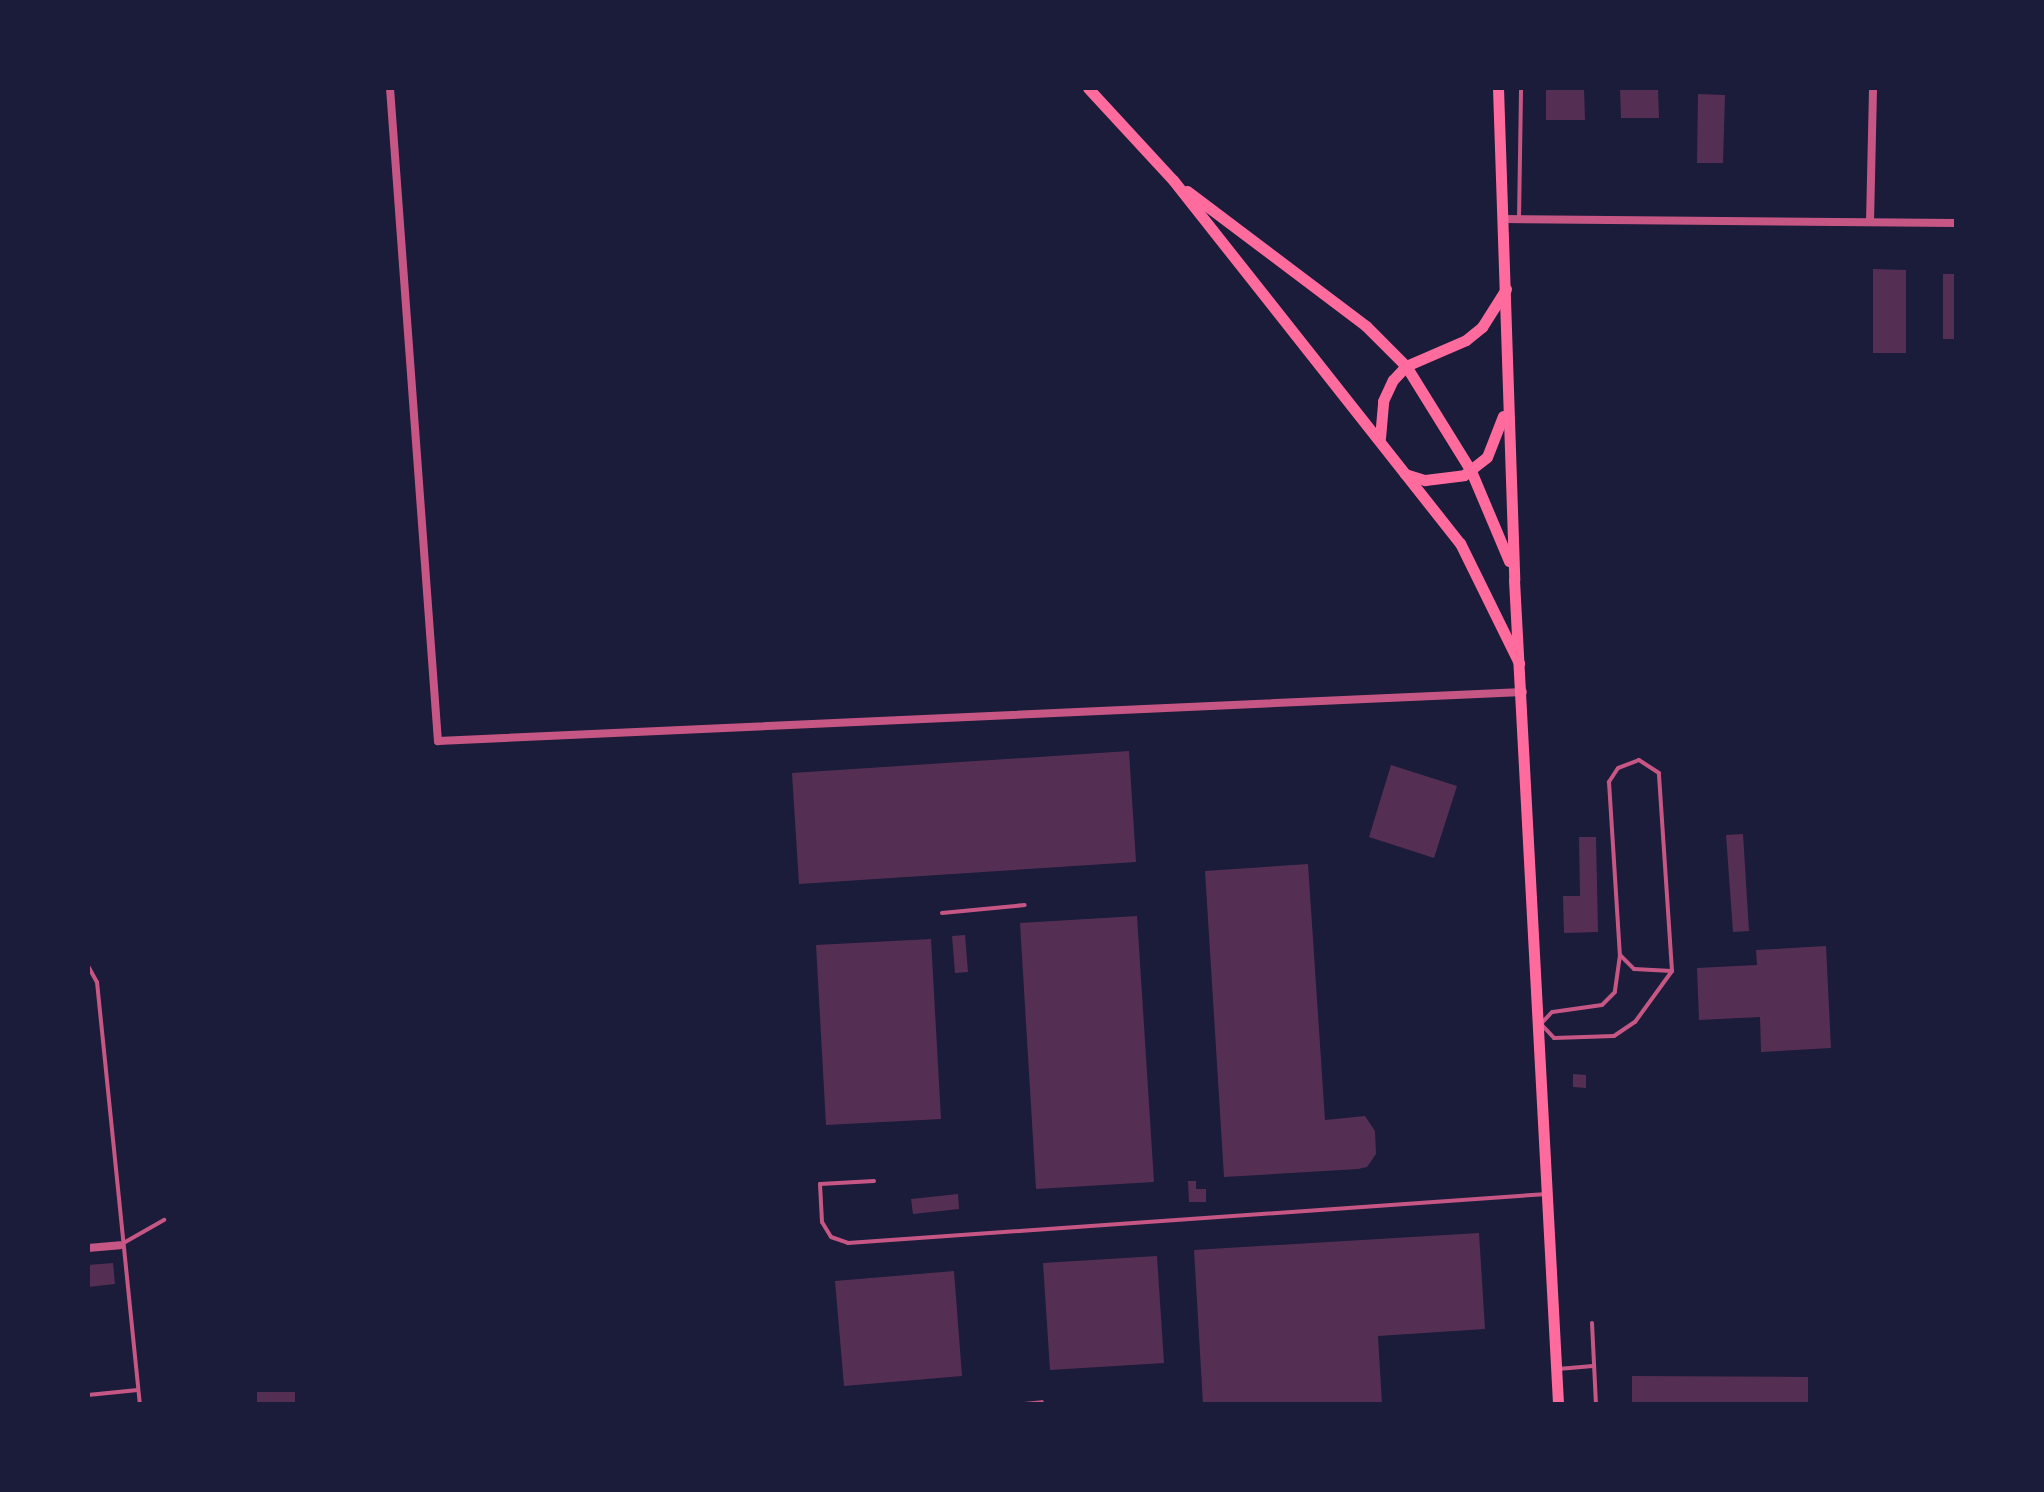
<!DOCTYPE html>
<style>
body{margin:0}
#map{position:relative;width:2044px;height:1492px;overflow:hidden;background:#1b1b3a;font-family:Poppins,sans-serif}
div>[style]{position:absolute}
.building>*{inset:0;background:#542f53}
.service>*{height:4px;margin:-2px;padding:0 2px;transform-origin:2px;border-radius:2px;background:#c65784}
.minor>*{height:8px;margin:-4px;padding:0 4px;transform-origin:4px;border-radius:4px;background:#c65784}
.secondary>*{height:11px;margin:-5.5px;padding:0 5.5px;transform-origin:5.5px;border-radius:5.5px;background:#ff6b9d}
span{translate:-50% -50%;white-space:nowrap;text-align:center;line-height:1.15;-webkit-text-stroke:7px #1b1b3a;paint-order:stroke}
.frame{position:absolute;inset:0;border:90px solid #1b1b3a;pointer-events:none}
</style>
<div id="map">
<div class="building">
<div style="clip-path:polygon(1546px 88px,1584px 88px,1585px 120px,1546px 120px)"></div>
<div style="clip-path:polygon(1620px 88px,1658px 88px,1659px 118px,1621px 118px)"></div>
<div style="clip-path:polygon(1698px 94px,1725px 95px,1723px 163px,1697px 163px)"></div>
<div style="clip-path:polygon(1873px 269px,1906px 270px,1906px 353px,1873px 353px)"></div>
<div style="clip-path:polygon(1943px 274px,1956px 274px,1956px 339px,1943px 339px)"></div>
<div style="clip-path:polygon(1129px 751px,1136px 862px,799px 884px,792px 773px)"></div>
<div style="clip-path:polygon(1391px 765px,1457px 786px,1434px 858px,1369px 837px)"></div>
<div style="clip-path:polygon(1743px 834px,1749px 931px,1733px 932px,1726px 835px)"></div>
<div style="clip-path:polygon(1579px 837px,1596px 837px,1598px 932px,1564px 933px,1563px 896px,1580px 896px)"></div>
<div style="clip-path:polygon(1308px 864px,1325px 1120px,1365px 1116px,1375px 1131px,1376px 1154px,1367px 1167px,1358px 1169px,1224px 1177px,1205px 871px)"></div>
<div style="clip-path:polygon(1137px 916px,1154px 1182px,1036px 1189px,1020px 923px)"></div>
<div style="clip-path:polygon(965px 935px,968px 972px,955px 973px,952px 936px)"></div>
<div style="clip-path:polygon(931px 939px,941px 1119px,826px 1125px,816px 945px)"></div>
<div style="clip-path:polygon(1826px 946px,1831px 1048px,1761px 1052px,1760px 1017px,1699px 1020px,1697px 968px,1757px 965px,1756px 950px)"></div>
<div style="clip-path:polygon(1573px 1074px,1586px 1075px,1586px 1088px,1573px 1087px)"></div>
<div style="clip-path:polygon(1188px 1181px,1196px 1181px,1196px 1189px,1206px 1189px,1206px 1202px,1189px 1202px)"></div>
<div style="clip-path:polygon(958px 1194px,959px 1209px,913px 1214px,911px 1199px)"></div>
<div style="clip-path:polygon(1479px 1233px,1485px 1329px,1378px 1336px,1382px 1404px,1203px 1404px,1194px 1250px)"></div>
<div style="clip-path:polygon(1157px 1256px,1164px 1363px,1050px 1370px,1043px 1263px)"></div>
<div style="clip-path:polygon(113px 1263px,115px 1284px,88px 1287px,88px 1265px)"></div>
<div style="clip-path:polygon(954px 1271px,962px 1376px,844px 1386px,835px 1281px)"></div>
<div style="clip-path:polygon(1632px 1376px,1808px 1377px,1808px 1404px,1632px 1404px)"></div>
<div style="clip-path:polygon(257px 1392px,295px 1392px,295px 1404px,257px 1404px)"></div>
</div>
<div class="service">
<div style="left:1519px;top:219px;width:131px;rotate:-89.1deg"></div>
<div style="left:942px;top:913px;width:83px;rotate:-5.5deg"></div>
<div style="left:1620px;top:955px;width:20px;rotate:45deg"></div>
<div style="left:1634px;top:969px;width:38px;rotate:3deg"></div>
<div style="left:1672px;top:971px;width:198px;rotate:-93.8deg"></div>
<div style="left:1659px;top:773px;width:24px;rotate:-147deg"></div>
<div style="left:1639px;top:760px;width:22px;rotate:159deg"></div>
<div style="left:1618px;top:768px;width:17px;rotate:123deg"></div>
<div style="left:1609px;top:782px;width:173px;rotate:86.4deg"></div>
<div style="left:1620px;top:955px;width:37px;rotate:98deg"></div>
<div style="left:1615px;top:992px;width:18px;rotate:135deg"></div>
<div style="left:1602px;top:1005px;width:50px;rotate:172deg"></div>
<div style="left:1552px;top:1012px;width:16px;rotate:133deg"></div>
<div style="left:1541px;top:1024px;width:19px;rotate:47deg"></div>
<div style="left:1554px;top:1038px;width:60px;rotate:-1.9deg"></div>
<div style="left:1614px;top:1036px;width:25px;rotate:-34deg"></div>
<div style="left:1635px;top:1022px;width:63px;rotate:-54deg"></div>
<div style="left:88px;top:966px;width:18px;rotate:61deg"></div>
<div style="left:97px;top:982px;width:424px;rotate:84.2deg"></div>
<div style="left:874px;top:1181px;width:54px;rotate:176.8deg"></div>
<div style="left:820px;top:1184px;width:38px;rotate:87deg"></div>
<div style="left:822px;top:1222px;width:17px;rotate:59deg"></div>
<div style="left:831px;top:1237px;width:18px;rotate:19deg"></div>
<div style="left:848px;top:1243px;width:701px;rotate:-4.01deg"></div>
<div style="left:120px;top:1245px;width:51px;rotate:-29.6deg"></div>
<div style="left:1592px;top:1323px;width:81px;rotate:87.2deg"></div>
<div style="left:1558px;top:1369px;width:35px;rotate:-5deg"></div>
<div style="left:88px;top:1395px;width:50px;rotate:-5.7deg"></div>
<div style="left:1024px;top:1404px;width:18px;rotate:-6deg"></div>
</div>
<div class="minor">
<div style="left:390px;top:88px;width:655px;rotate:85.8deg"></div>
<div style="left:438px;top:741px;width:1086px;rotate:-2.59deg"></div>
<div style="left:1502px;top:219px;width:454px;rotate:0.5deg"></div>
<div style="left:1870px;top:222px;width:134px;rotate:-88.7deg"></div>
<div style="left:88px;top:1248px;width:32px;rotate:-5deg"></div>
</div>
<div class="secondary">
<div style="left:1088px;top:88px;width:125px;rotate:47.3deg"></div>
<div style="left:1173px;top:180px;width:463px;rotate:51.7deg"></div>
<div style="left:1460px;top:543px;width:134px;rotate:63.8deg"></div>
<div style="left:1498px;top:88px;width:492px;rotate:88.1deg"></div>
<div style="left:1514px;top:580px;width:825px;rotate:86.94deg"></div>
<div style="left:1187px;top:191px;width:224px;rotate:37deg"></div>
<div style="left:1366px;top:326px;width:57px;rotate:45deg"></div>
<div style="left:1406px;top:366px;width:123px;rotate:58.2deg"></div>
<div style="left:1471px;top:471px;width:98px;rotate:67.1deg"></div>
<div style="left:1380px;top:438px;width:37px;rotate:-85deg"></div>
<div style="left:1383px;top:401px;width:23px;rotate:-65deg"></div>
<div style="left:1393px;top:380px;width:19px;rotate:-47deg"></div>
<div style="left:1406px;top:366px;width:65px;rotate:-23.4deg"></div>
<div style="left:1466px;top:340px;width:21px;rotate:-39deg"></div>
<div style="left:1482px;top:327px;width:45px;rotate:-57.7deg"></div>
<div style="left:1405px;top:474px;width:21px;rotate:17deg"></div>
<div style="left:1425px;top:480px;width:39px;rotate:-7deg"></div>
<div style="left:1464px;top:475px;width:29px;rotate:-38deg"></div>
<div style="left:1487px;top:457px;width:44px;rotate:-68.7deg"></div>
</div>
<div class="frame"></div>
</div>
